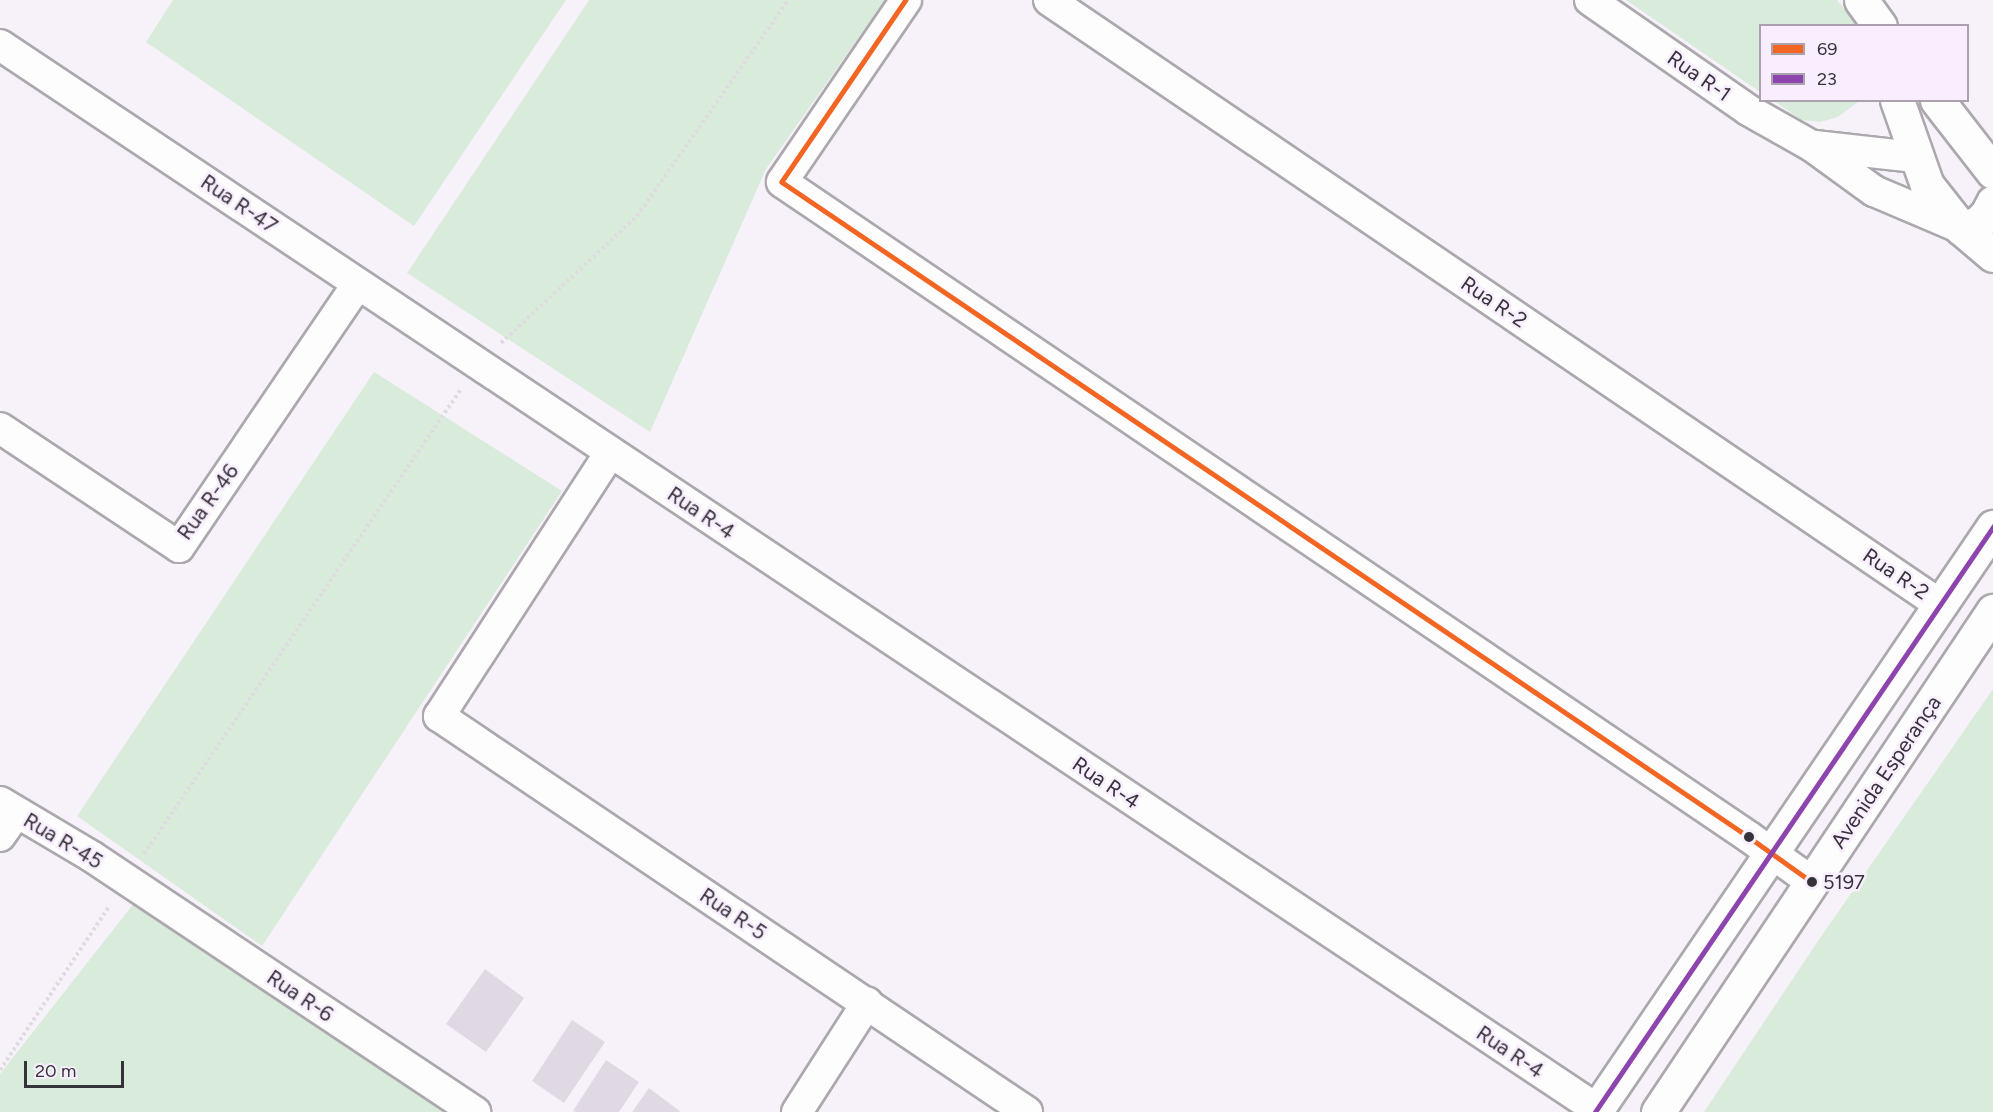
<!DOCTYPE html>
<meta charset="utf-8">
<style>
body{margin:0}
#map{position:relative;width:1993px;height:1112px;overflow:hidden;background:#f7f2fa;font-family:Figtree,sans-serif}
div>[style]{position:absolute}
.green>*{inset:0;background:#d9ebda}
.building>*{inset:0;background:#e0d9e4}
.path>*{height:4px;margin-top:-2px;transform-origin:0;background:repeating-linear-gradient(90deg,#dedcdf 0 3px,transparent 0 6px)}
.roads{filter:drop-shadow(2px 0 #aca8ae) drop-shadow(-2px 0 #aca8ae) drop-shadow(0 2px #aca8ae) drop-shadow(0 -2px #aca8ae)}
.minor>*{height:30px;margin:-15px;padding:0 15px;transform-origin:15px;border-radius:15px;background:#fefdfe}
.tertiary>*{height:33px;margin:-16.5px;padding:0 16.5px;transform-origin:16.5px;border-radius:16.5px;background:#fefdfe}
.secondary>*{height:33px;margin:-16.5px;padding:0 16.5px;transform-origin:16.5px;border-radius:16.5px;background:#fefdfe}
.bus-1>*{height:4.5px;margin:-2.25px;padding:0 2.25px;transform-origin:2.25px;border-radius:2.25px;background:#f26522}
.bus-2>*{height:4.5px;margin:-2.25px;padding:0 2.25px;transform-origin:2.25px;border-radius:2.25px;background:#8e44ad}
.dots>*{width:16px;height:16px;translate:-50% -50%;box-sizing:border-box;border:3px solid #f8eefe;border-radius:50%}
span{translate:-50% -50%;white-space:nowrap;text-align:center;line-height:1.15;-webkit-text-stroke:5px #f8eefe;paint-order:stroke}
.bus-label{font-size:20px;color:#363239}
.left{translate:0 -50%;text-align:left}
.street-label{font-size:21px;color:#363239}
.legend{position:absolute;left:1759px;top:24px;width:210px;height:78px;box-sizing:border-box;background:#f8eefe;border:2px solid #aaa3af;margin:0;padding:8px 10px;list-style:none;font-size:18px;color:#363239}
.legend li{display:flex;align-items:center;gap:12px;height:30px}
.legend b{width:30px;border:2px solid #aaa3af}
.scale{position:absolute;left:24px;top:1061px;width:100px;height:27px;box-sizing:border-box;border:3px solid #363239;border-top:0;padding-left:8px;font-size:18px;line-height:21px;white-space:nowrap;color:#363239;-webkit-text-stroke:4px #f8eefe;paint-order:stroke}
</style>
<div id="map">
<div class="green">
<div style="clip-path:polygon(173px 0,566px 0,414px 226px,146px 42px)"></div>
<div style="clip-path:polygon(589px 0,885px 0,766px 169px,650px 432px,407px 273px)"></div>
<div style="clip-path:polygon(1626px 0,1837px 0,1857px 25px,1760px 26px,1760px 92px)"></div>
<div style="clip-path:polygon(1774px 101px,1859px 101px,1838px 117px,1820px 122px,1802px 120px)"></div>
<div style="clip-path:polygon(374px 372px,562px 491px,262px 946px,77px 816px)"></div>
<div style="clip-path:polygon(1993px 689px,1993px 1112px,1704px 1112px,1818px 941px)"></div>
<div style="clip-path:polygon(134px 903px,444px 1112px,0 1112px,0 1074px)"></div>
</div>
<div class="building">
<div style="clip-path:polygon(485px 969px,524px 998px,486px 1052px,446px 1024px)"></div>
<div style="clip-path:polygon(572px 1020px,605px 1042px,564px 1103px,532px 1081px)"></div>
<div style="clip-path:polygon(606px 1060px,639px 1082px,619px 1112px,576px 1112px,573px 1111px)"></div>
<div style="clip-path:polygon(649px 1088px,681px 1112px,632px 1112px)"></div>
</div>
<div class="path">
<div style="left:501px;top:343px;width:186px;rotate:-43deg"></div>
<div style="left:637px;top:216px;width:264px;rotate:-55deg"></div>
<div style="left:144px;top:854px;width:563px;rotate:-55.72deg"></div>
<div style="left:0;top:1070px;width:198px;rotate:-56.3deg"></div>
</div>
<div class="roads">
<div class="minor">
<div style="left:906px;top:0;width:220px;rotate:124.3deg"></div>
<div style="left:782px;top:182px;width:1168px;rotate:34.11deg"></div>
<div style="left:1749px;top:837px;width:77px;rotate:35.5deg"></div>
<div style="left:1049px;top:0;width:1076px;rotate:34.16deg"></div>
<div style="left:1590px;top:0;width:193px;rotate:34.8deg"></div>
<div style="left:1748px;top:110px;width:73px;rotate:29.4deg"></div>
<div style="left:1812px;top:146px;width:77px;rotate:36deg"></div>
<div style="left:1874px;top:191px;width:95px;rotate:23deg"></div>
<div style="left:0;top:45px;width:1924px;rotate:33.68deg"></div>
<div style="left:1815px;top:146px;width:101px;rotate:6.3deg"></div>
<div style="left:0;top:428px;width:215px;rotate:33.6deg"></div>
<div style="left:179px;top:547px;width:318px;rotate:-55.8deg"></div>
<div style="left:610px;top:453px;width:314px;rotate:123deg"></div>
<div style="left:439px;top:716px;width:709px;rotate:33.96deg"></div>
<div style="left:0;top:802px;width:106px;rotate:30.7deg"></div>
<div style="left:91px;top:856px;width:462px;rotate:33.7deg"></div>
<div style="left:0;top:836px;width:28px;rotate:-55deg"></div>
<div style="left:797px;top:1112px;width:130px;rotate:-57.3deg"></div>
</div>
<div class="tertiary">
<div style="left:1861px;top:0;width:32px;rotate:54deg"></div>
<div style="left:1897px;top:100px;width:90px;rotate:70.6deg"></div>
<div style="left:1927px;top:185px;width:55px;rotate:51.7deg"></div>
<div style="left:1961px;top:228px;width:42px;rotate:40.2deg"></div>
<div style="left:1937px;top:100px;width:91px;rotate:52.1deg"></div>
<div style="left:1961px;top:228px;width:16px;rotate:-14deg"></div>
<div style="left:1977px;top:224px;width:14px;rotate:-45deg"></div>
<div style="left:1987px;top:214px;width:13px;rotate:-63deg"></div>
</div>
<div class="secondary">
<div style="left:1595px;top:1112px;width:708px;rotate:-55.77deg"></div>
<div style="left:1658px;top:1112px;width:603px;rotate:-56.23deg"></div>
</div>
</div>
<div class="bus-1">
<div style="left:906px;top:0;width:220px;rotate:124.3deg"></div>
<div style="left:782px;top:182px;width:1168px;rotate:34.11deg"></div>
<div style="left:1749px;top:837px;width:77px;rotate:35.5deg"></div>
</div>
<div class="bus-2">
<div style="left:1595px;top:1112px;width:708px;rotate:-55.77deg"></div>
</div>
<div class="dots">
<div style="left:1749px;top:837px;background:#363239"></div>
<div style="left:1812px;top:882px;background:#363239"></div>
</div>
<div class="bus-label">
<span class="left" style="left:1823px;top:882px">5197</span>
</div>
<div class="street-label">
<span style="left:1699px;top:76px;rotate:35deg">Rua R-1</span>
<span style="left:239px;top:204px;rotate:34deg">Rua R-47</span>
<span style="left:1494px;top:302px;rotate:34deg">Rua R-2</span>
<span style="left:208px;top:502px;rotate:-54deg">Rua R-46</span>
<span style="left:701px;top:513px;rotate:34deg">Rua R-4</span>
<span style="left:1896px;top:574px;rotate:34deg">Rua R-2</span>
<span style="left:1886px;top:772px;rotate:-56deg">Avenida Esperança</span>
<span style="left:1106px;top:783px;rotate:34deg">Rua R-4</span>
<span style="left:63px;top:841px;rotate:31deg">Rua R-45</span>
<span style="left:733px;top:914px;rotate:34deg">Rua R-5</span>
<span style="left:300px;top:996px;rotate:34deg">Rua R-6</span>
<span style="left:1510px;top:1052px;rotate:34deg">Rua R-4</span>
</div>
<ul class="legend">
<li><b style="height:8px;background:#f26522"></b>69</li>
<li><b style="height:8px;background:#8e44ad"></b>23</li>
</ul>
<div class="scale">20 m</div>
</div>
